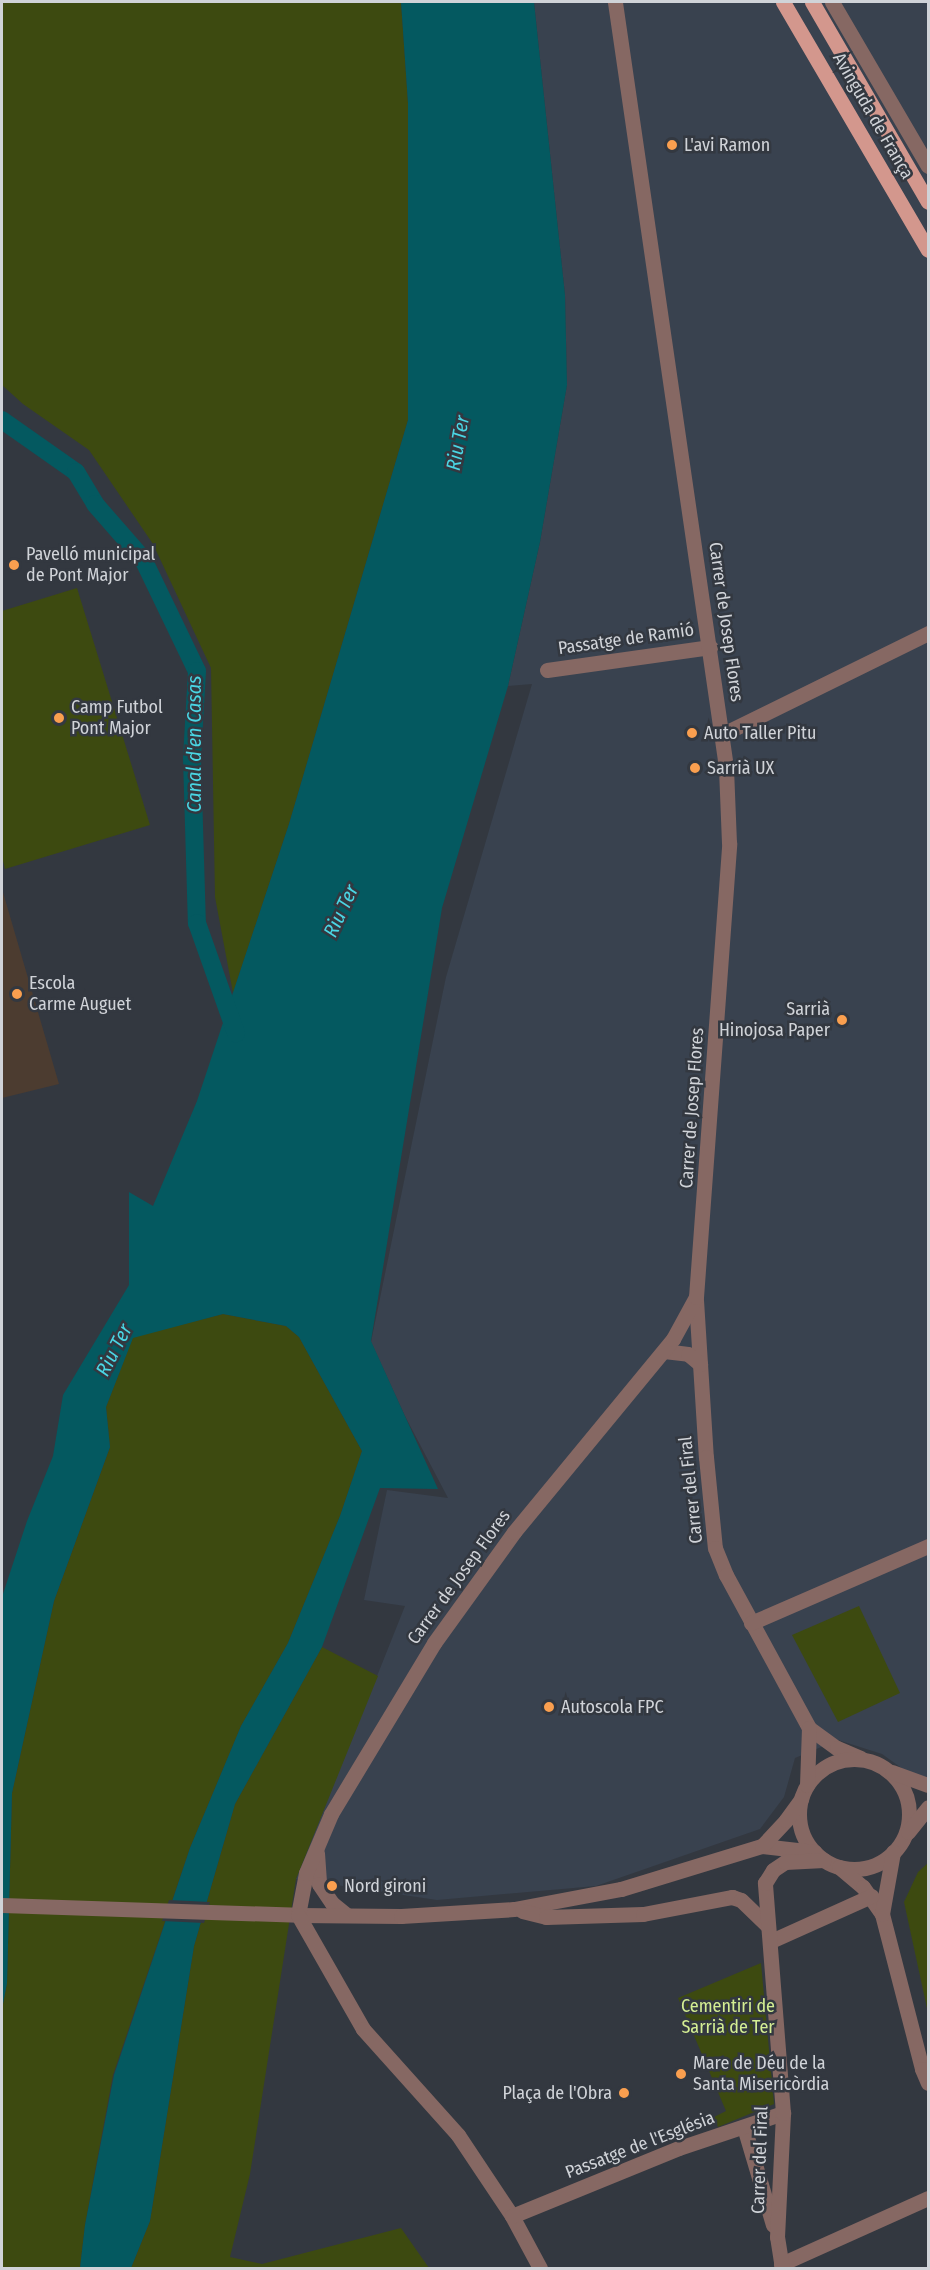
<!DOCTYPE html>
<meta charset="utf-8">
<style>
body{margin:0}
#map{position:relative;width:930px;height:2270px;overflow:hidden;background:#333840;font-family:"Fira Sans Condensed",sans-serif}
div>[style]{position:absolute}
.built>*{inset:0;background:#39424f}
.education>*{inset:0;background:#4c3c30}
.green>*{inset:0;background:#3d4a10}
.water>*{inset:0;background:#045960}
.pier>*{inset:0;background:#333840}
.canal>*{height:18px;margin:-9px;padding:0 9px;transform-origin:9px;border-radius:9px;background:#045960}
.minor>*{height:15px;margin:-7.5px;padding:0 7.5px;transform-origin:7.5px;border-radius:7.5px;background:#866863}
.minor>.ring{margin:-7.5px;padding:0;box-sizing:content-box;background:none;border:15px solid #866863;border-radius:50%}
.major>*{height:15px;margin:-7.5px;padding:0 7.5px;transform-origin:7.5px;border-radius:7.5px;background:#d3978d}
.dots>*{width:16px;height:16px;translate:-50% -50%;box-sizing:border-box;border:3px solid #333840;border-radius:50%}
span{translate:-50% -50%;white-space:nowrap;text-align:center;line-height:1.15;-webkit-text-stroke:5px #333840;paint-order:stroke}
.street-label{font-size:18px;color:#d0d3d8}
.poi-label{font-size:18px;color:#d0d3d8}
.left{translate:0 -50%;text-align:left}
.right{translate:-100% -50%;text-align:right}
.park-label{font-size:18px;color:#d4ee93}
.water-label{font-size:20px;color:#4ad6e4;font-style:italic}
.frame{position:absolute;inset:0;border:3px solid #d0d3d8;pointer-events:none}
</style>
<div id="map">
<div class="built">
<div style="clip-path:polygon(534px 2px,928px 2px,928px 1781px,921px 1782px,882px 1754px,838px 1740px,795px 1758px,784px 1797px,760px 1829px,596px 1886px,437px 1900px,296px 1879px,405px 1606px,364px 1600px,387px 1490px,448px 1498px,405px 1416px,371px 1342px,446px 977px,532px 684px,508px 686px,540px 542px,567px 385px,565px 295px)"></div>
</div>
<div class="education">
<div style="clip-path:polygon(2px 889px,59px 1084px,2px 1098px)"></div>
</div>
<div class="green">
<div style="clip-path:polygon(2px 2px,401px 2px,408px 103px,408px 420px,289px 824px,233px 993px,215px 897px,211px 668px,153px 544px,89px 450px,23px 404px,2px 385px)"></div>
<div style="clip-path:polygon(77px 588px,150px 825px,5px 869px,2px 857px,2px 611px)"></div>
<div style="clip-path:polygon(223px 1314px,286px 1326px,299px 1337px,362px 1451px,340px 1516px,288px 1643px,241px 1726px,190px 1848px,113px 2075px,85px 2225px,80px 2268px,2px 2268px,2px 2009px,7px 1983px,12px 1793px,54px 1601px,110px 1447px,106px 1407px,133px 1337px)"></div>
<div style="clip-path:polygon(859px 1606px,900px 1693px,838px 1722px,792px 1635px)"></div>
<div style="clip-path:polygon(322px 1647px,378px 1676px,296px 1879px,250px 2174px,230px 2257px,262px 2264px,401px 2228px,429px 2268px,131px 2268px,150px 2221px,194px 1946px,235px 1804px)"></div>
<div style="clip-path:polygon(928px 1863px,928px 2013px,904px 1902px,918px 1872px)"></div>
<div style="clip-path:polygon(761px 1963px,774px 2104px,718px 2127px,714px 2117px,726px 2111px,678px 1998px)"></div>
</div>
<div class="water">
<div style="clip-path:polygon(401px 2px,534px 2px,565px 295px,567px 385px,540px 542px,508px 686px,442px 908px,371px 1341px,438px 1489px,380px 1488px,322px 1647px,235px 1804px,194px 1946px,150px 2221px,131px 2268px,80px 2268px,85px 2225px,114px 2075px,190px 1848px,241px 1726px,288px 1643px,340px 1516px,362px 1451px,299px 1337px,286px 1326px,223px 1314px,133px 1338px,106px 1407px,110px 1447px,54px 1601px,12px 1793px,7px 1983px,2px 2009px,2px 1597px,27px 1521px,53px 1456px,63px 1395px,129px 1285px,129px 1192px,153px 1206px,197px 1101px,289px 824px,408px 420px,408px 103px)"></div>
</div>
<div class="pier">
<div style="clip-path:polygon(169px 1900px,210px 1902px,204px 1923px,162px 1921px)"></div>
</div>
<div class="canal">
<div style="left:2px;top:420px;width:90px;rotate:35.1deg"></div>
<div style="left:76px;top:472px;width:37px;rotate:59deg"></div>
<div style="left:95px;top:504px;width:73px;rotate:48.9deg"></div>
<div style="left:143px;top:559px;width:124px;rotate:64.3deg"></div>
<div style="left:197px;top:671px;width:87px;rotate:93.3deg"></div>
<div style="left:192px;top:758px;width:165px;rotate:88.3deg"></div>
<div style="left:197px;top:923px;width:117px;rotate:70.5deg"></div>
</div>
<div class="minor">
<div style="left:832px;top:2px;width:190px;rotate:59.7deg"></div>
<div style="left:547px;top:670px;width:165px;rotate:-8deg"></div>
<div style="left:723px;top:734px;width:229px;rotate:-26.2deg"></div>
<div style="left:696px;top:1300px;width:157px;rotate:86.4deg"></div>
<div style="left:706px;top:1457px;width:91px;rotate:84.4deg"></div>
<div style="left:715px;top:1548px;width:29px;rotate:68deg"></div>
<div style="left:726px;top:1575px;width:174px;rotate:61.5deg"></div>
<div style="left:809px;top:1728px;width:34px;rotate:36deg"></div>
<div style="left:837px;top:1748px;width:26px;rotate:23deg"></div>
<div style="left:664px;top:1351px;width:24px;rotate:7deg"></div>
<div style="left:688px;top:1354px;width:16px;rotate:40deg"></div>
<div style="left:751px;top:1623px;width:193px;rotate:-23.5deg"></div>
<div class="ring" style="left:799px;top:1759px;width:95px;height:95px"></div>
<div style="left:892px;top:1772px;width:38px;rotate:20deg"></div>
<div style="left:807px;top:1785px;width:57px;rotate:-88deg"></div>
<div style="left:908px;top:1832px;width:32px;rotate:-51deg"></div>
<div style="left:762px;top:1846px;width:53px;rotate:6.5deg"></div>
<div style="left:317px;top:1853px;width:31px;rotate:86deg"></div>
<div style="left:319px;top:1884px;width:23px;rotate:56deg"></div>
<div style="left:332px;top:1903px;width:19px;rotate:39deg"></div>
<div style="left:839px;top:1867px;width:31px;rotate:40deg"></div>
<div style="left:863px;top:1887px;width:33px;rotate:55deg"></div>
<div style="left:882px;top:1914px;width:160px;rotate:75.5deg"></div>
<div style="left:922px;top:2069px;width:15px;rotate:67deg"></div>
<div style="left:2px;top:1905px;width:296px;rotate:1.9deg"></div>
<div style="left:298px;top:1915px;width:103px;rotate:0.6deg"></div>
<div style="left:401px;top:1916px;width:113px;rotate:-3.5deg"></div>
<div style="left:514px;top:1909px;width:109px;rotate:-10.6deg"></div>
<div style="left:621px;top:1889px;width:147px;rotate:-17deg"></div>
<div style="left:762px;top:1846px;width:35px;rotate:-47deg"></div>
<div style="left:786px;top:1820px;width:26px;rotate:-54deg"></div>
<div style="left:522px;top:1911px;width:25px;rotate:14deg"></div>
<div style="left:546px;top:1917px;width:97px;rotate:-1.8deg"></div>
<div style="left:643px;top:1914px;width:91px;rotate:-10.8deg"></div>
<div style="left:732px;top:1897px;width:9px;rotate:18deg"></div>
<div style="left:741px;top:1900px;width:36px;rotate:44deg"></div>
<div style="left:882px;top:1914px;width:63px;rotate:-79.9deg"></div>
<div style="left:298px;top:1915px;width:43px;rotate:-79.2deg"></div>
<div style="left:306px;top:1873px;width:64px;rotate:-67deg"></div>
<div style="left:331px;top:1814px;width:200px;rotate:-58.9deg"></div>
<div style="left:434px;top:1643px;width:137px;rotate:-54.2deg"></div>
<div style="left:514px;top:1532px;width:250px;rotate:-50.5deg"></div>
<div style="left:673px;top:1339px;width:48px;rotate:-61.3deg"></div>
<div style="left:696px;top:1297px;width:455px;rotate:-85.8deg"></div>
<div style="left:729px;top:843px;width:76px;rotate:-92.3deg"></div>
<div style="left:726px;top:767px;width:773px;rotate:-98.26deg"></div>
<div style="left:298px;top:1915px;width:131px;rotate:60.3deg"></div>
<div style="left:363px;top:2029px;width:142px;rotate:48.1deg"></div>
<div style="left:458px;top:2135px;width:97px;rotate:56.3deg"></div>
<div style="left:512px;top:2216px;width:59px;rotate:61.7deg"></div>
<div style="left:771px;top:1941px;width:110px;rotate:-24.2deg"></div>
<div style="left:744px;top:2127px;width:102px;rotate:73.5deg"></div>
<div style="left:512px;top:2216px;width:180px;rotate:-22.2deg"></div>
<div style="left:679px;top:2148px;width:110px;rotate:-18.6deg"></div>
<div style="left:781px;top:2264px;width:161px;rotate:-24.2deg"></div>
<div style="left:782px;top:2268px;width:31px;rotate:-99deg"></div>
<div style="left:777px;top:2237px;width:124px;rotate:-87.2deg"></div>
<div style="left:783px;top:2113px;width:231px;rotate:-94.5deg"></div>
<div style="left:765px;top:1883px;width:15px;rotate:-58deg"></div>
<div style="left:773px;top:1870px;width:14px;rotate:-34deg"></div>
<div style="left:785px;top:1862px;width:39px;rotate:-3deg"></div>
</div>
<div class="major">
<div style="left:783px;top:2px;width:287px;rotate:59.7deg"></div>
<div style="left:812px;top:2px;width:231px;rotate:59.9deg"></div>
</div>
<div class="dots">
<div style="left:672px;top:145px;background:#fa9f4f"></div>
<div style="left:14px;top:565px;background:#fa9f4f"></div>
<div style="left:59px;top:718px;background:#fa9f4f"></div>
<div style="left:692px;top:733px;background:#fa9f4f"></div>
<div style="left:695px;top:768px;background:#fa9f4f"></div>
<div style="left:17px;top:994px;background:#fa9f4f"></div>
<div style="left:842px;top:1020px;background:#fa9f4f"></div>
<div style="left:549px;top:1707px;background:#fa9f4f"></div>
<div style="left:332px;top:1886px;background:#fa9f4f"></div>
<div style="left:681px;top:2074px;background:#fa9f4f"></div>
<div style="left:624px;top:2093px;background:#fa9f4f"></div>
</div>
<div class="street-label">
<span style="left:873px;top:116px;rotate:60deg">Avinguda de França</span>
<span style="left:726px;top:622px;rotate:82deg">Carrer de Josep Flores</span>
<span style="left:626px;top:639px;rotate:-8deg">Passatge de Ramió</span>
<span style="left:692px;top:1108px;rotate:-86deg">Carrer de Josep Flores</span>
<span style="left:691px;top:1490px;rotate:-96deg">Carrer del Firal</span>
<span style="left:459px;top:1577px;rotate:-54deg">Carrer de Josep Flores</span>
<span style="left:640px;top:2145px;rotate:-21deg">Passatge de l'Església</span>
<span style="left:760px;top:2160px;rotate:-88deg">Carrer del Firal</span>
</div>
<div class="poi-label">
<span class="left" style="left:684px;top:145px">L'avi Ramon</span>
<span class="left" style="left:26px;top:565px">Pavelló municipal<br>de Pont Major</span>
<span class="left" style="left:71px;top:718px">Camp Futbol<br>Pont Major</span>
<span class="left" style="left:704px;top:733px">Auto Taller Pitu</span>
<span class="left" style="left:707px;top:768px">Sarrià UX</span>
<span class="left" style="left:29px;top:994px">Escola<br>Carme Auguet</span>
<span class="right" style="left:830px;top:1020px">Sarrià<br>Hinojosa Paper</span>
<span class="left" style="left:561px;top:1707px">Autoscola FPC</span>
<span class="left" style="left:344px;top:1886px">Nord gironi</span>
<span class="left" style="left:693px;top:2074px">Mare de Déu de la<br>Santa Misericòrdia</span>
<span class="right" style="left:612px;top:2093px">Plaça de l'Obra</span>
</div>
<div class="park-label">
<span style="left:728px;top:2017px">Cementiri de<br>Sarrià de Ter</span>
</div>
<div class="water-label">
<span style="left:458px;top:443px;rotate:-80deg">Riu Ter</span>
<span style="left:194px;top:744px;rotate:-90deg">Canal d'en Casas</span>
<span style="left:341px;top:911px;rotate:-65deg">Riu Ter</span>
<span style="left:114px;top:1350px;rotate:-63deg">Riu Ter</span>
</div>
<div class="frame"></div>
</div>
